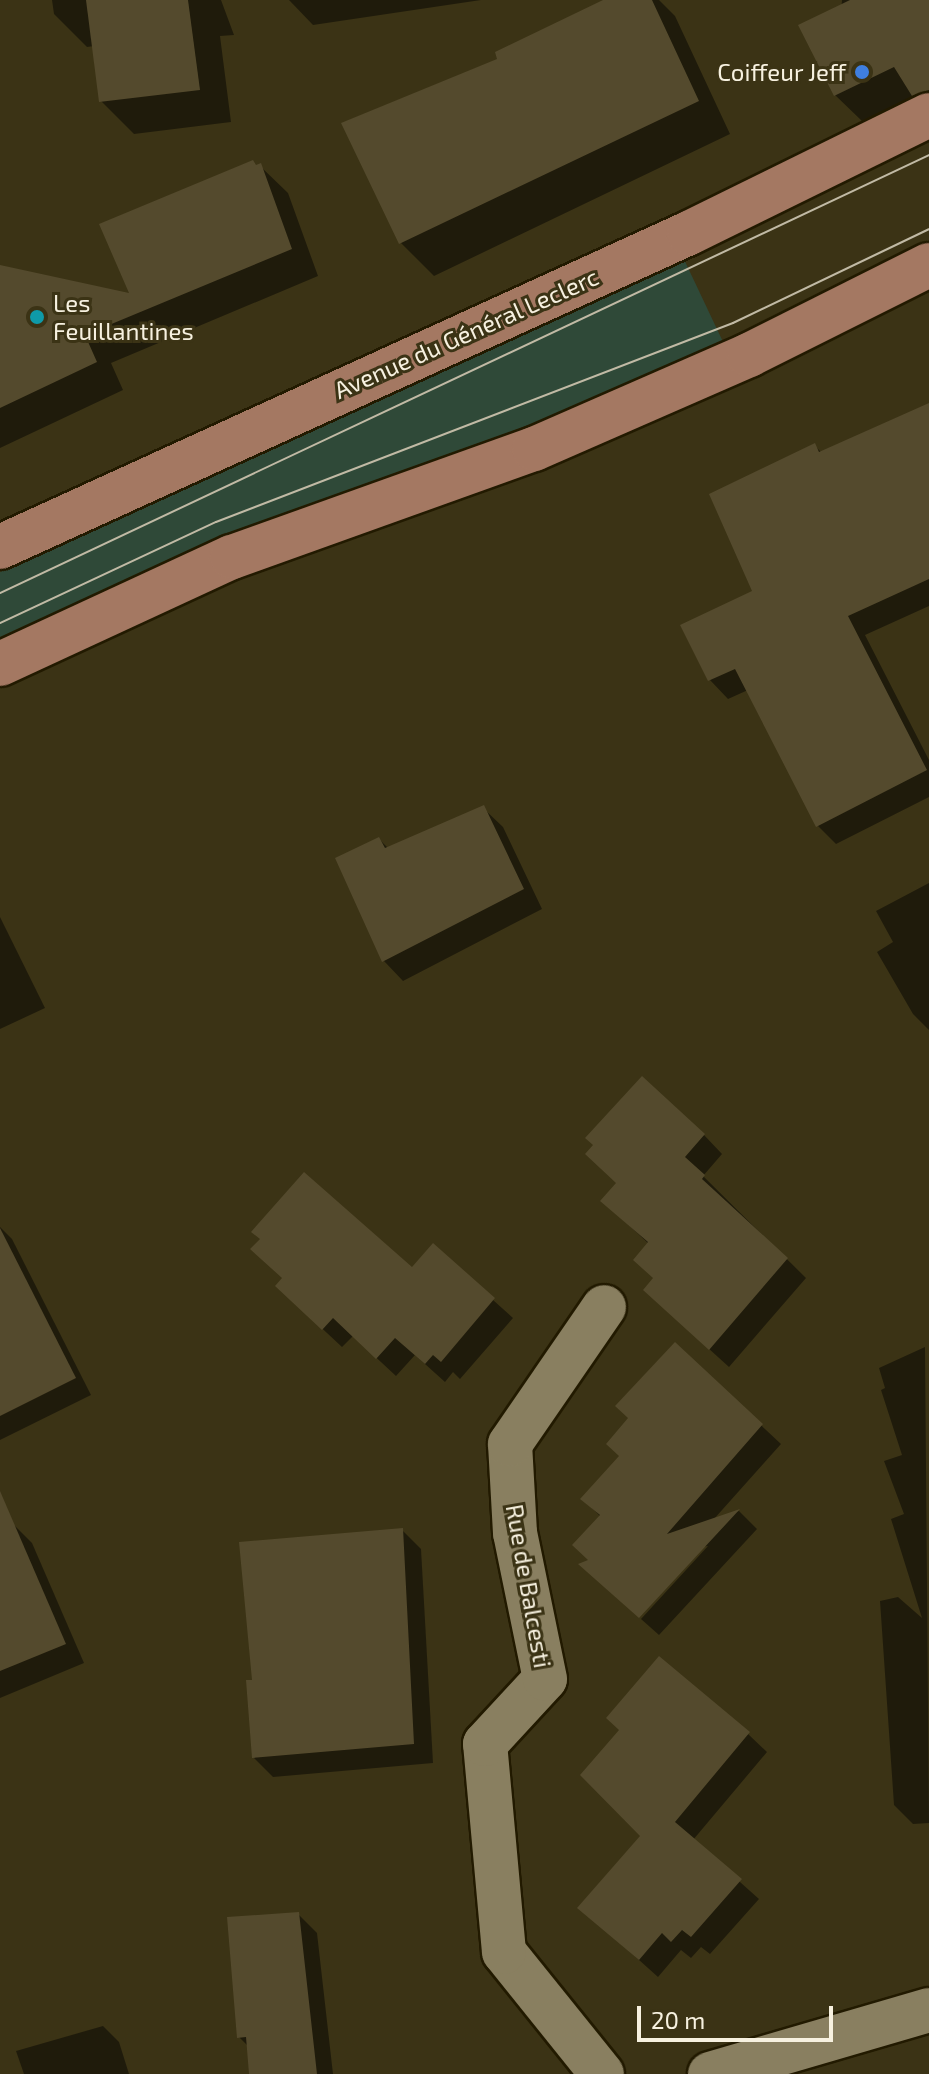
<!DOCTYPE html>
<meta charset="utf-8">
<style>
body{margin:0}
#map{position:relative;width:929px;height:2074px;overflow:hidden;background:#3b3315;font-family:"Exo 2",sans-serif}
div>[style]{position:absolute}
.green>*{inset:0;background:#2f4938}
.shadow>*{inset:0;background:#0007}
.building>*{inset:0;background:#544a2d}
.roads{filter:drop-shadow(2px 0 #221a00) drop-shadow(-2px 0 #221a00) drop-shadow(0 2px #221a00) drop-shadow(0 -2px #221a00)}
.street>*{height:44px;margin:-22px;padding:0 22px;transform-origin:22px;border-radius:22px;background:#897f60}
.secondary>*{height:44px;margin:-22px;padding:0 22px;transform-origin:22px;border-radius:22px;background:#a47862}
.tram>*{height:2px;margin:-1px;padding:0 1px;transform-origin:1px;border-radius:1px;background:#c1baa5}
.dots>*{width:22px;height:22px;translate:-50% -50%;box-sizing:border-box;border:4px solid #3b3315;border-radius:50%}
span{translate:-50% -50%;white-space:nowrap;text-align:center;line-height:1.15;-webkit-text-stroke:6px #3b3315;paint-order:stroke}
.poi-label{font-size:24px;color:#f7f1e0}
.right{translate:-100% -50%;text-align:right}
.left{translate:0 -50%;text-align:left}
.street-label{font-size:24px;color:#f7f1e0}
.scale{position:absolute;left:637px;top:2006px;width:196px;height:36px;box-sizing:border-box;border:4px solid #f7f1e0;border-top:0;padding-left:10px;font-size:24px;line-height:28px;white-space:nowrap;color:#f7f1e0;-webkit-text-stroke:6px #3b3315;paint-order:stroke}
</style>
<div id="map">
<div class="green">
<div style="clip-path:polygon(681px 253px,725px 346px,600px 404px,0 646px,0 572px)"></div>
</div>
<div class="shadow">
<div style="clip-path:polygon(52px 0,221px 0,234px 35px,220px 36px,231px 122px,134px 134px,101px 101px,94px 46px,87px 47px,54px 14px)"></div>
<div style="clip-path:polygon(289px 0,481px 0,313px 25px)"></div>
<div style="clip-path:polygon(608px 0,659px 0,675px 16px,730px 134px,434px 276px,401px 243px,344px 125px,499px 60px)"></div>
<div style="clip-path:polygon(842px 0,929px 0,929px 97px,921px 93px,862px 121px,835px 95px)"></div>
<div style="clip-path:polygon(260px 166px,288px 193px,318px 276px,111px 363px,123px 390px,0 448px,0 267px,132px 296px)"></div>
<div style="clip-path:polygon(929px 406px,929px 606px,865px 635px,929px 760px,929px 797px,836px 844px,818px 826px,748px 690px,728px 699px,710px 680px,755px 592px,815px 446px,822px 453px)"></div>
<div style="clip-path:polygon(483px 808px,503px 827px,542px 909px,403px 981px,384px 961px,338px 859px,379px 839px,389px 849px)"></div>
<div style="clip-path:polygon(929px 883px,929px 1030px,913px 1014px,877px 952px,893px 942px,876px 911px)"></div>
<div style="clip-path:polygon(0 917px,45px 1008px,0 1029px)"></div>
<div style="clip-path:polygon(704px 1135px,722px 1154px,703px 1176px,806px 1278px,729px 1367px,665px 1309px,649px 1244px,603px 1201px)"></div>
<div style="clip-path:polygon(0 1227px,12px 1239px,91px 1395px,0 1440px)"></div>
<div style="clip-path:polygon(433px 1246px,513px 1318px,460px 1379px,453px 1372px,445px 1382px,415px 1355px,396px 1376px,353px 1336px,342px 1347px,297px 1305px,413px 1270px)"></div>
<div style="clip-path:polygon(675px 1345px,781px 1444px,714px 1519px,739px 1511px,757px 1529px,659px 1635px,641px 1619px,708px 1546px,592px 1561px,601px 1517px,583px 1499px,621px 1457px,631px 1419px)"></div>
<div style="clip-path:polygon(925px 1347px,929px 1823px,913px 1824px,894px 1805px,880px 1601px,898px 1597px,922px 1618px,891px 1519px,904px 1514px,884px 1461px,902px 1455px,881px 1390px,885px 1388px,879px 1368px)"></div>
<div style="clip-path:polygon(12px 1523px,32px 1543px,84px 1663px,0 1698px,0 1529px)"></div>
<div style="clip-path:polygon(402px 1530px,421px 1549px,433px 1763px,273px 1777px,254px 1758px,254px 1682px)"></div>
<div style="clip-path:polygon(748px 1734px,767px 1752px,693px 1840px,759px 1899px,710px 1954px,701px 1947px,691px 1958px,681px 1950px,658px 1977px,580px 1907px)"></div>
<div style="clip-path:polygon(298px 1914px,317px 1933px,333px 2074px,251px 2074px,249px 2047px,239px 2037px)"></div>
<div style="clip-path:polygon(103px 2026px,119px 2042px,129px 2074px,24px 2074px,16px 2051px)"></div>
</div>
<div class="building">
<div style="clip-path:polygon(86px 0,188px 0,200px 90px,99px 102px)"></div>
<div style="clip-path:polygon(603px 0,652px 0,699px 101px,399px 244px,341px 123px,497px 59px,495px 52px)"></div>
<div style="clip-path:polygon(850px 0,929px 0,929px 90px,912px 96px,894px 67px,834px 96px,798px 25px)"></div>
<div style="clip-path:polygon(253px 160px,256px 165px,261px 163px,292px 249px,85px 335px,97px 362px,0 408px,0 265px,129px 293px,99px 224px)"></div>
<div style="clip-path:polygon(929px 403px,929px 579px,848px 616px,927px 770px,816px 827px,735px 669px,708px 681px,680px 625px,752px 591px,709px 494px,815px 443px,819px 452px)"></div>
<div style="clip-path:polygon(484px 805px,524px 889px,382px 962px,335px 858px,379px 837px,385px 848px)"></div>
<div style="clip-path:polygon(642px 1076px,705px 1134px,685px 1157px,705px 1175px,702px 1179px,788px 1258px,709px 1350px,643px 1290px,653px 1278px,633px 1260px,648px 1242px,600px 1201px,616px 1183px,585px 1154px,593px 1145px,585px 1138px)"></div>
<div style="clip-path:polygon(304px 1172px,412px 1267px,433px 1243px,495px 1298px,441px 1362px,433px 1355px,425px 1364px,395px 1338px,376px 1359px,333px 1318px,322px 1330px,275px 1286px,282px 1278px,250px 1249px,260px 1239px,251px 1232px)"></div>
<div style="clip-path:polygon(0 1228px,76px 1378px,0 1416px)"></div>
<div style="clip-path:polygon(675px 1342px,763px 1424px,667px 1534px,740px 1509px,639px 1618px,578px 1564px,588px 1560px,572px 1545px,600px 1515px,580px 1499px,619px 1456px,606px 1444px,628px 1418px,615px 1406px)"></div>
<div style="clip-path:polygon(0 1491px,66px 1644px,0 1671px)"></div>
<div style="clip-path:polygon(403px 1528px,414px 1744px,252px 1758px,246px 1680px,252px 1680px,239px 1542px)"></div>
<div style="clip-path:polygon(659px 1656px,750px 1732px,675px 1822px,742px 1879px,691px 1937px,682px 1930px,671px 1942px,662px 1933px,639px 1960px,577px 1908px,640px 1836px,580px 1775px,619px 1730px,606px 1718px)"></div>
<div style="clip-path:polygon(299px 1912px,317px 2074px,249px 2074px,246px 2037px,237px 2038px,227px 1917px)"></div>
</div>
<div class="roads">
<div class="street">
<div style="left:602px;top:2074px;width:156px;rotate:-128.8deg"></div>
<div style="left:504px;top:1952px;width:209px;rotate:-95.2deg"></div>
<div style="left:485px;top:1744px;width:88px;rotate:-47.3deg"></div>
<div style="left:545px;top:1679px;width:149px;rotate:-101.6deg"></div>
<div style="left:515px;top:1533px;width:89px;rotate:-93.2deg"></div>
<div style="left:510px;top:1444px;width:166px;rotate:-55.5deg"></div>
<div style="left:710px;top:2074px;width:228px;rotate:-16.3deg"></div>
</div>
<div class="secondary">
<div style="left:0;top:547px;width:757px;rotate:-24.5deg"></div>
<div style="left:689px;top:233px;width:267px;rotate:-26.2deg"></div>
<div style="left:0;top:664px;width:255px;rotate:-24.8deg"></div>
<div style="left:232px;top:557px;width:321px;rotate:-19.7deg"></div>
<div style="left:534px;top:449px;width:235px;rotate:-23.6deg"></div>
<div style="left:749px;top:355px;width:201px;rotate:-26.6deg"></div>
</div>
</div>
<div class="tram">
<div style="left:0;top:593px;width:1027px;rotate:-25.24deg"></div>
<div style="left:0;top:623px;width:238px;rotate:-25.1deg"></div>
<div style="left:216px;top:522px;width:554px;rotate:-21.05deg"></div>
<div style="left:733px;top:323px;width:217px;rotate:-25.6deg"></div>
</div>
<div class="dots">
<div style="left:862px;top:72px;background:#3f7fe0"></div>
<div style="left:37px;top:317px;background:#0f9aa8"></div>
</div>
<div class="poi-label">
<span class="right" style="left:846px;top:72px">Coiffeur Jeff</span>
<span class="left" style="left:53px;top:317px">Les<br>Feuillantines</span>
</div>
<div class="street-label">
<span style="left:466px;top:333px;rotate:-24deg">Avenue du Général Leclerc</span>
<span style="left:529px;top:1586px;rotate:80deg">Rue de Balcesti</span>
</div>
<div class="scale">20 m</div>
</div>
